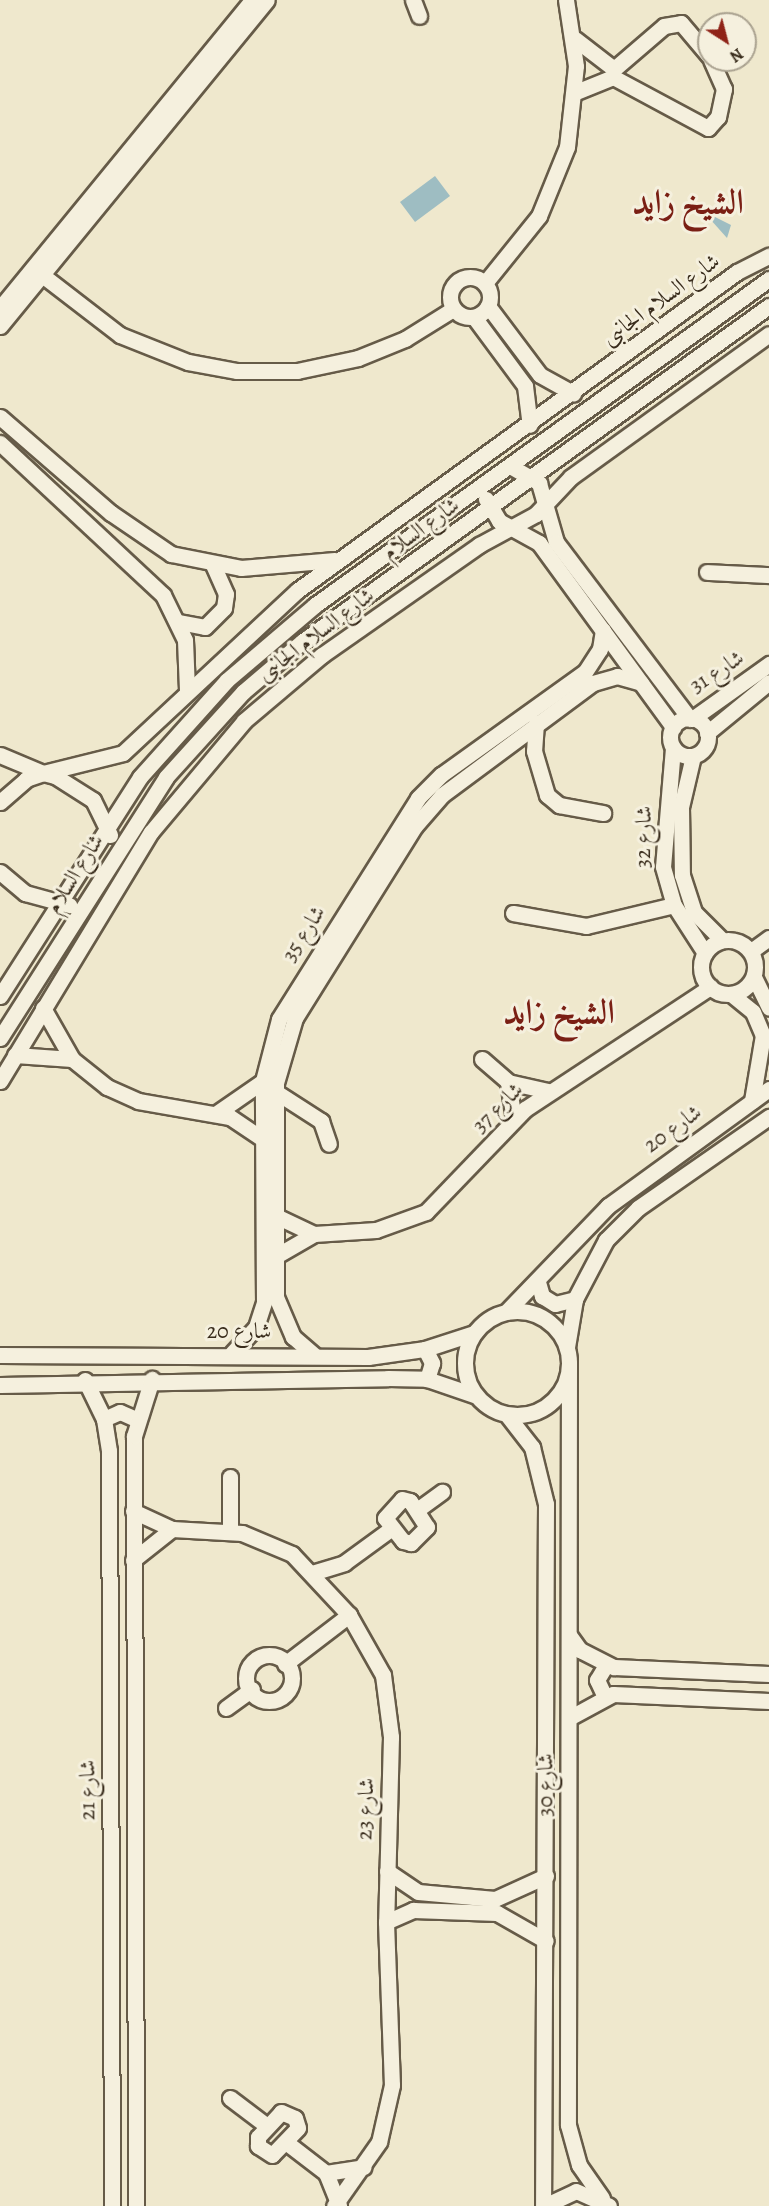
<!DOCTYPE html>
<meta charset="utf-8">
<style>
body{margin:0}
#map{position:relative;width:769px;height:2206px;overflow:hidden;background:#efe8cd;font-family:Alegreya,Amiri,serif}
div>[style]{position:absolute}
.water>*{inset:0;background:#9ebdc2}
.roads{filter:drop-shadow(2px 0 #665b48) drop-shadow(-2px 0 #665b48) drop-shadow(0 2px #665b48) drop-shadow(0 -2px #665b48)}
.minor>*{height:15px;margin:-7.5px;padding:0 7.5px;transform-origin:7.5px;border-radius:7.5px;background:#f5f0de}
.minor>.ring{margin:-7.5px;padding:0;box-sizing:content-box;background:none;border:15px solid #f5f0de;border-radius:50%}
span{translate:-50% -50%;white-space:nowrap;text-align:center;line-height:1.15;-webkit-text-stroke:6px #f5f0de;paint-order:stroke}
.street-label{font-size:22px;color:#392c1c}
.town-label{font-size:34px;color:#7a1f14;font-weight:700}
.north{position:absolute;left:697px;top:12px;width:60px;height:60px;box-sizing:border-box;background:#f5f0de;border:2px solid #aaa290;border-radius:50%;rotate:144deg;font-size:16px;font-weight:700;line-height:24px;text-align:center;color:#392c1c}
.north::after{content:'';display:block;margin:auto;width:21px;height:27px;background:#8f2418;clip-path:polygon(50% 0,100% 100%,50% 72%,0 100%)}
</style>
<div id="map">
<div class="water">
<div style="clip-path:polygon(435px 176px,450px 196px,415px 222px,400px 202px)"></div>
<div style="clip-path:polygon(713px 216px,731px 225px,727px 238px,710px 219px)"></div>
</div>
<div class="roads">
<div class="minor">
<div style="left:413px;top:0;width:17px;rotate:69deg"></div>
<div style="left:575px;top:39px;width:49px;rotate:37.6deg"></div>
<div style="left:614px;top:69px;width:66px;rotate:-40.7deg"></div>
<div style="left:664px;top:26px;width:17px;rotate:-10deg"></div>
<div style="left:681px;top:23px;width:43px;rotate:49.7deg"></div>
<div style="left:576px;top:92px;width:40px;rotate:-22deg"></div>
<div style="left:613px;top:77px;width:108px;rotate:28.2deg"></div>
<div style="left:708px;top:128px;width:15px;rotate:-48deg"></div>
<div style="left:718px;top:117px;width:29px;rotate:-78deg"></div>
<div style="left:724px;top:89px;width:32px;rotate:-114deg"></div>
<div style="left:33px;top:268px;width:110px;rotate:37.6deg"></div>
<div style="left:120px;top:335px;width:73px;rotate:21.7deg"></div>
<div style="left:188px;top:362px;width:50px;rotate:10.4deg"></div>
<div style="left:237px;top:371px;width:60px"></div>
<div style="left:297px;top:371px;width:62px;rotate:-12deg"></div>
<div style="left:358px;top:358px;width:51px;rotate:-22deg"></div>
<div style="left:405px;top:339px;width:57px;rotate:-32deg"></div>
<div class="ring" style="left:450px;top:277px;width:25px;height:25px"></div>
<div style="left:485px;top:283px;width:86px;rotate:-51.1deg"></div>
<div style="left:539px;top:216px;width:74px;rotate:-67.9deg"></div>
<div style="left:567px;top:147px;width:81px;rotate:-83.7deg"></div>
<div style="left:576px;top:66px;width:67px;rotate:-98.6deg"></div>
<div style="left:488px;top:306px;width:86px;rotate:53deg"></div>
<div style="left:540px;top:375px;width:38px;rotate:29deg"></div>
<div style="left:0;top:308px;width:398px;rotate:-50.7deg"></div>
<div style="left:474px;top:317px;width:86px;rotate:53.5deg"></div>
<div style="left:525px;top:386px;width:39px;rotate:83deg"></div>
<div style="left:0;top:326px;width:421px;rotate:-50.7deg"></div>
<div style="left:0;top:417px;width:147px;rotate:40.9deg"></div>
<div style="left:111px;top:513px;width:73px;rotate:34.3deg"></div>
<div style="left:171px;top:554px;width:71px;rotate:11.3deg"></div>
<div style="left:241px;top:568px;width:94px;rotate:-4.9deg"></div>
<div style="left:0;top:443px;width:223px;rotate:43deg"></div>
<div style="left:163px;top:595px;width:50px;rotate:63.9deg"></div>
<div style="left:185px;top:640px;width:50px;rotate:87.7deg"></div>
<div style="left:510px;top:466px;width:34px;rotate:30deg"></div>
<div style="left:539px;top:483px;width:61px;rotate:73.9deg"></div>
<div style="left:556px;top:542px;width:222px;rotate:52.9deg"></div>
<div style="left:486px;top:499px;width:26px;rotate:59deg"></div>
<div style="left:499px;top:521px;width:46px;rotate:28.8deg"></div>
<div style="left:539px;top:543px;width:228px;rotate:53.9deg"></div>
<div style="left:707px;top:572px;width:62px;rotate:2.8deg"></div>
<div style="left:179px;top:622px;width:26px;rotate:11deg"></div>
<div style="left:205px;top:627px;width:27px;rotate:-45deg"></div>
<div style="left:224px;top:608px;width:14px;rotate:-82deg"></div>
<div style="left:226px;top:594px;width:32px;rotate:-114deg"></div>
<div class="ring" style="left:670px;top:718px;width:23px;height:23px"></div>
<div style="left:692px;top:719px;width:95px;rotate:-35.5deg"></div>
<div style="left:536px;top:723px;width:28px;rotate:94deg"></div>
<div style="left:534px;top:751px;width:46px;rotate:73.5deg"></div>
<div style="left:547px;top:795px;width:16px;rotate:40deg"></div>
<div style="left:559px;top:805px;width:45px;rotate:10.3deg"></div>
<div style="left:707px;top:733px;width:80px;rotate:-39.4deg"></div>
<div style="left:673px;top:748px;width:119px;rotate:94.8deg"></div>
<div style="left:663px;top:867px;width:40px;rotate:74deg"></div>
<div style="left:674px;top:905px;width:57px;rotate:57.1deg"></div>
<div style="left:0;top:755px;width:47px;rotate:22.7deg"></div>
<div style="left:43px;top:773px;width:82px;rotate:-14deg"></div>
<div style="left:123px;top:753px;width:239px;rotate:-43deg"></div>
<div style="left:298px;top:590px;width:542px;rotate:-35.92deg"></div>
<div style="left:737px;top:272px;width:36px;rotate:-27deg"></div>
<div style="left:693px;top:756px;width:52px;rotate:103.2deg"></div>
<div style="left:681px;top:807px;width:68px;rotate:89.2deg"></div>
<div style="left:682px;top:875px;width:39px;rotate:72deg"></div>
<div style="left:694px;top:912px;width:40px;rotate:45deg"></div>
<div style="left:0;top:802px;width:35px;rotate:-41deg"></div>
<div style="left:26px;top:779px;width:18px;rotate:-19deg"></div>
<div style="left:43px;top:773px;width:12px;rotate:14deg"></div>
<div style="left:55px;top:776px;width:45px;rotate:32.3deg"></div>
<div style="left:93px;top:800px;width:39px;rotate:64deg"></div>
<div style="left:0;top:872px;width:33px;rotate:40deg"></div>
<div style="left:25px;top:893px;width:46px;rotate:15.3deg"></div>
<div style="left:513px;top:913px;width:74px;rotate:10.1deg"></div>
<div style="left:586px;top:926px;width:90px;rotate:-13.4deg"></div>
<div class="ring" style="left:701px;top:940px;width:39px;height:39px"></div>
<div style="left:751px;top:951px;width:22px;rotate:-36deg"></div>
<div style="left:754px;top:977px;width:34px;rotate:64deg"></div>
<div style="left:731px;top:994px;width:28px;rotate:39deg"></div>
<div style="left:753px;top:1012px;width:25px;rotate:67deg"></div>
<div style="left:763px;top:1035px;width:67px;rotate:99.5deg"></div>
<div style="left:0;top:996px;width:260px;rotate:-57.4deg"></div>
<div style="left:140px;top:777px;width:130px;rotate:-48.1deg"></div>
<div style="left:227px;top:680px;width:116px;rotate:-40.4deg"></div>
<div style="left:315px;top:605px;width:559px;rotate:-35.68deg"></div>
<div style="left:43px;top:1008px;width:59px;rotate:60.4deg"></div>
<div style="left:72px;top:1059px;width:45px;rotate:38.7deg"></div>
<div style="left:107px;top:1087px;width:34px;rotate:24deg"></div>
<div style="left:138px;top:1101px;width:93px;rotate:9.9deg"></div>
<div style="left:230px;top:1117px;width:40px;rotate:34deg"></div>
<div style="left:0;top:1038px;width:309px;rotate:-57.5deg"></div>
<div style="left:166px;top:777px;width:115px;rotate:-47.8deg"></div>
<div style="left:243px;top:692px;width:79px;rotate:-40.4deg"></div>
<div style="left:303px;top:641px;width:574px;rotate:-35.71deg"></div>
<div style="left:15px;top:1055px;width:57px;rotate:4deg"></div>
<div style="left:482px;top:1059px;width:35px;rotate:41deg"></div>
<div style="left:508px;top:1082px;width:41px;rotate:12.7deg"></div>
<div style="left:0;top:1081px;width:291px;rotate:-58.8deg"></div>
<div style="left:151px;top:832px;width:145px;rotate:-50deg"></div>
<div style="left:244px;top:721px;width:102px;rotate:-40.2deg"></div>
<div style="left:322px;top:655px;width:192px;rotate:-35deg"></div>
<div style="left:479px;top:545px;width:65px;rotate:-28.5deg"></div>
<div style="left:536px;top:514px;width:51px;rotate:-46.6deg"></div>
<div style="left:571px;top:477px;width:244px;rotate:-35.8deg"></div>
<div style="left:508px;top:1082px;width:38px;rotate:81deg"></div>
<div style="left:276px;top:1092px;width:54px;rotate:32.8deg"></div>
<div style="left:321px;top:1121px;width:24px;rotate:71deg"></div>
<div style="left:217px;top:1113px;width:56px;rotate:-34.8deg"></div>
<div style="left:276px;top:1216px;width:42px;rotate:25.3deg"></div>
<div style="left:276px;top:1256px;width:44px;rotate:-30.1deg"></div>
<div style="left:314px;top:1234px;width:62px;rotate:-3.7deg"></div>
<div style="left:376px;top:1230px;width:53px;rotate:-19.8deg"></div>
<div style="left:426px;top:1212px;width:143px;rotate:-46.1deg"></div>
<div style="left:525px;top:1109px;width:222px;rotate:-33.4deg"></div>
<div style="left:538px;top:1282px;width:15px;rotate:74deg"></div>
<div style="left:542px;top:1296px;width:15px;rotate:32deg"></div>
<div style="left:555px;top:1304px;width:21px;rotate:-14deg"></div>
<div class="ring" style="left:465px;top:1311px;width:89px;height:89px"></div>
<div style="left:506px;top:1312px;width:147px;rotate:-46.1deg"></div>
<div style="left:608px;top:1206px;width:199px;rotate:-36deg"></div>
<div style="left:567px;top:1347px;width:49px;rotate:-80.5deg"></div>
<div style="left:575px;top:1299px;width:67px;rotate:-62.3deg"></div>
<div style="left:606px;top:1240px;width:45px;rotate:-45deg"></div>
<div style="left:638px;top:1208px;width:160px;rotate:-34.8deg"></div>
<div style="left:425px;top:1349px;width:16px;rotate:63deg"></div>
<div style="left:432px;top:1363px;width:17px;rotate:107deg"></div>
<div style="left:232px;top:1353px;width:35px;rotate:-47deg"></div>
<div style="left:256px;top:1327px;width:26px;rotate:-72deg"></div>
<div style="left:264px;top:1302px;width:221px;rotate:-90.3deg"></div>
<div style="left:263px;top:1081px;width:64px;rotate:-75.5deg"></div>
<div style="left:279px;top:1019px;width:261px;rotate:-57.8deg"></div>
<div style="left:418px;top:798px;width:33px;rotate:-45deg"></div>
<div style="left:441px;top:775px;width:177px;rotate:-35.6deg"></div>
<div style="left:585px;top:672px;width:27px;rotate:-57deg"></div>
<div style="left:600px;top:649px;width:19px;rotate:-81deg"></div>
<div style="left:0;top:1355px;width:368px;rotate:0.3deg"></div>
<div style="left:368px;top:1357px;width:58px;rotate:-8deg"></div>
<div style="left:425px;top:1349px;width:52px;rotate:-18.1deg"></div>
<div style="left:314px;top:1355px;width:28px;rotate:-139deg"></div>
<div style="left:293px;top:1337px;width:43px;rotate:-113deg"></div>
<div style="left:276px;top:1297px;width:214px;rotate:-90deg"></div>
<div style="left:276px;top:1083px;width:68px;rotate:-73.7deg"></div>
<div style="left:295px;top:1018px;width:226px;rotate:-58deg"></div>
<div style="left:415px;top:826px;width:41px;rotate:-48.9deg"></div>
<div style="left:442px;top:795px;width:188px;rotate:-36.6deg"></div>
<div style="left:593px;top:683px;width:25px;rotate:-16deg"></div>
<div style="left:617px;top:676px;width:25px;rotate:16deg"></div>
<div style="left:569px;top:1363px;width:762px;rotate:90.08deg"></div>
<div style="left:568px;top:2125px;width:41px;rotate:74.6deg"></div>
<div style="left:579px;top:2165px;width:40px;rotate:55.1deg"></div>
<div style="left:85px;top:1380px;width:43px;rotate:64deg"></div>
<div style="left:104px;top:1419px;width:32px;rotate:81deg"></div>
<div style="left:109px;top:1451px;width:755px;rotate:89.77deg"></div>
<div style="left:0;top:1385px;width:388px;rotate:-1deg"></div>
<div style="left:388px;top:1378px;width:39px;rotate:1deg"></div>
<div style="left:427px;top:1379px;width:50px;rotate:18.8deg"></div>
<div style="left:507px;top:1415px;width:41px;rotate:52deg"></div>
<div style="left:532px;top:1447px;width:59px;rotate:76.2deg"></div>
<div style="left:546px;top:1504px;width:702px;rotate:90.24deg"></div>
<div style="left:104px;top:1419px;width:17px;rotate:-24deg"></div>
<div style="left:120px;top:1412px;width:17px;rotate:24deg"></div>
<div style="left:402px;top:1499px;width:8px;rotate:14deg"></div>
<div style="left:410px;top:1501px;width:31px;rotate:57deg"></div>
<div style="left:427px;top:1527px;width:23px;rotate:135deg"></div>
<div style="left:411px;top:1543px;width:8px;rotate:-166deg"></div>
<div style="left:403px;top:1541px;width:29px;rotate:-128deg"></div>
<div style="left:385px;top:1518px;width:25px;rotate:-48deg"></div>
<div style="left:417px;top:1510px;width:31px;rotate:-36deg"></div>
<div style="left:133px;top:1511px;width:43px;rotate:24.8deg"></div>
<div style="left:172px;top:1529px;width:70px;rotate:3.3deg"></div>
<div style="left:242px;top:1533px;width:54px;rotate:22.8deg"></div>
<div style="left:292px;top:1554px;width:83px;rotate:46.9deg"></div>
<div style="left:349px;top:1615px;width:69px;rotate:60.5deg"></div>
<div style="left:383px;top:1675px;width:63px;rotate:82.6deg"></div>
<div style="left:391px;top:1737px;width:185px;rotate:91.5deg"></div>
<div style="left:386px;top:1922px;width:163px;rotate:87.9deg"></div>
<div style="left:392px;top:2085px;width:58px;rotate:102.8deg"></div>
<div style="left:379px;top:2142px;width:78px;rotate:125.1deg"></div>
<div style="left:230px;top:1532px;width:55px;rotate:-90deg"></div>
<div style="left:133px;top:1560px;width:50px;rotate:-38.5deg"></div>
<div style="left:312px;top:1573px;width:34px;rotate:-17deg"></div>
<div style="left:344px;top:1563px;width:59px;rotate:-36.1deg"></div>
<div style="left:569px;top:1635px;width:19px;rotate:54deg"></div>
<div style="left:580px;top:1650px;width:38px;rotate:27deg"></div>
<div style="left:614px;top:1667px;width:155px;rotate:2.6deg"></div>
<div class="ring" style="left:246px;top:1655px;width:31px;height:31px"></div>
<div style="left:285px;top:1664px;width:81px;rotate:-37.4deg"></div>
<div style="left:605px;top:1697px;width:19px;rotate:-115deg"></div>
<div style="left:597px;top:1680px;width:17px;rotate:-59deg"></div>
<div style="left:226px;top:1708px;width:32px;rotate:-36deg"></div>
<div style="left:569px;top:1718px;width:50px;rotate:-28.6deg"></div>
<div style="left:613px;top:1694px;width:156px;rotate:2.6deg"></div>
<div style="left:387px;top:1871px;width:37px;rotate:34deg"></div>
<div style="left:418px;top:1892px;width:77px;rotate:5.2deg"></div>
<div style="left:495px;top:1899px;width:56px;rotate:-24.3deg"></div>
<div style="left:386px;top:1922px;width:30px;rotate:-24deg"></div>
<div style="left:413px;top:1910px;width:84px;rotate:2deg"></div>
<div style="left:497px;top:1913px;width:56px;rotate:29.7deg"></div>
<div style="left:230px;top:2098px;width:46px;rotate:37.1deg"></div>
<div style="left:281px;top:2112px;width:15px;rotate:23deg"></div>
<div style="left:295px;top:2118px;width:10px;rotate:73deg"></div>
<div style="left:298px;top:2128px;width:37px;rotate:134deg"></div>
<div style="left:272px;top:2155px;width:17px;rotate:-147deg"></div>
<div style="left:258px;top:2146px;width:9px;rotate:-90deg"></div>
<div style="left:258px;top:2137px;width:34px;rotate:-47deg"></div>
<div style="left:287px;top:2143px;width:49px;rotate:37.6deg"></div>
<div style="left:326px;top:2173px;width:35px;rotate:68deg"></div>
<div style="left:326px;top:2173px;width:38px;rotate:-9deg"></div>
<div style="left:136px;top:2206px;width:770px;rotate:-90.15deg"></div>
<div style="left:134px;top:1436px;width:60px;rotate:-72.5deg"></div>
<div style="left:544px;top:2206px;width:35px;rotate:-25deg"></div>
<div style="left:576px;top:2191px;width:36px;rotate:24deg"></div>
</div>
</div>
<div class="street-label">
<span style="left:661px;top:300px;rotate:-36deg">شارع السلام الجانبى</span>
<span style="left:421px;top:529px;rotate:-36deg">شارع السلام</span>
<span style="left:316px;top:635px;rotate:-37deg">شارع السلام الجانبى</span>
<span style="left:717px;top:672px;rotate:-33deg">شارع 31</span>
<span style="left:644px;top:837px;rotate:-89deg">شارع 32</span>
<span style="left:75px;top:874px;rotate:-58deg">شارع السلام</span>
<span style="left:304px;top:934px;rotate:-58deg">شارع 35</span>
<span style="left:498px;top:1108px;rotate:-45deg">شارع 37</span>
<span style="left:673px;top:1129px;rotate:-36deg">شارع 20</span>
<span style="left:239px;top:1332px">شارع 20</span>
<span style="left:546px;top:1785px;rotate:-90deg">شارع 30</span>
<span style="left:88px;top:1790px;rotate:-90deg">شارع 21</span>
<span style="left:366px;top:1809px;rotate:-88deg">شارع 23</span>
</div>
<div class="town-label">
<span style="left:688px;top:202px">الشيخ زايد</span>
<span style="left:559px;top:1012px">الشيخ زايد</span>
</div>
<div class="north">N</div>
</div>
